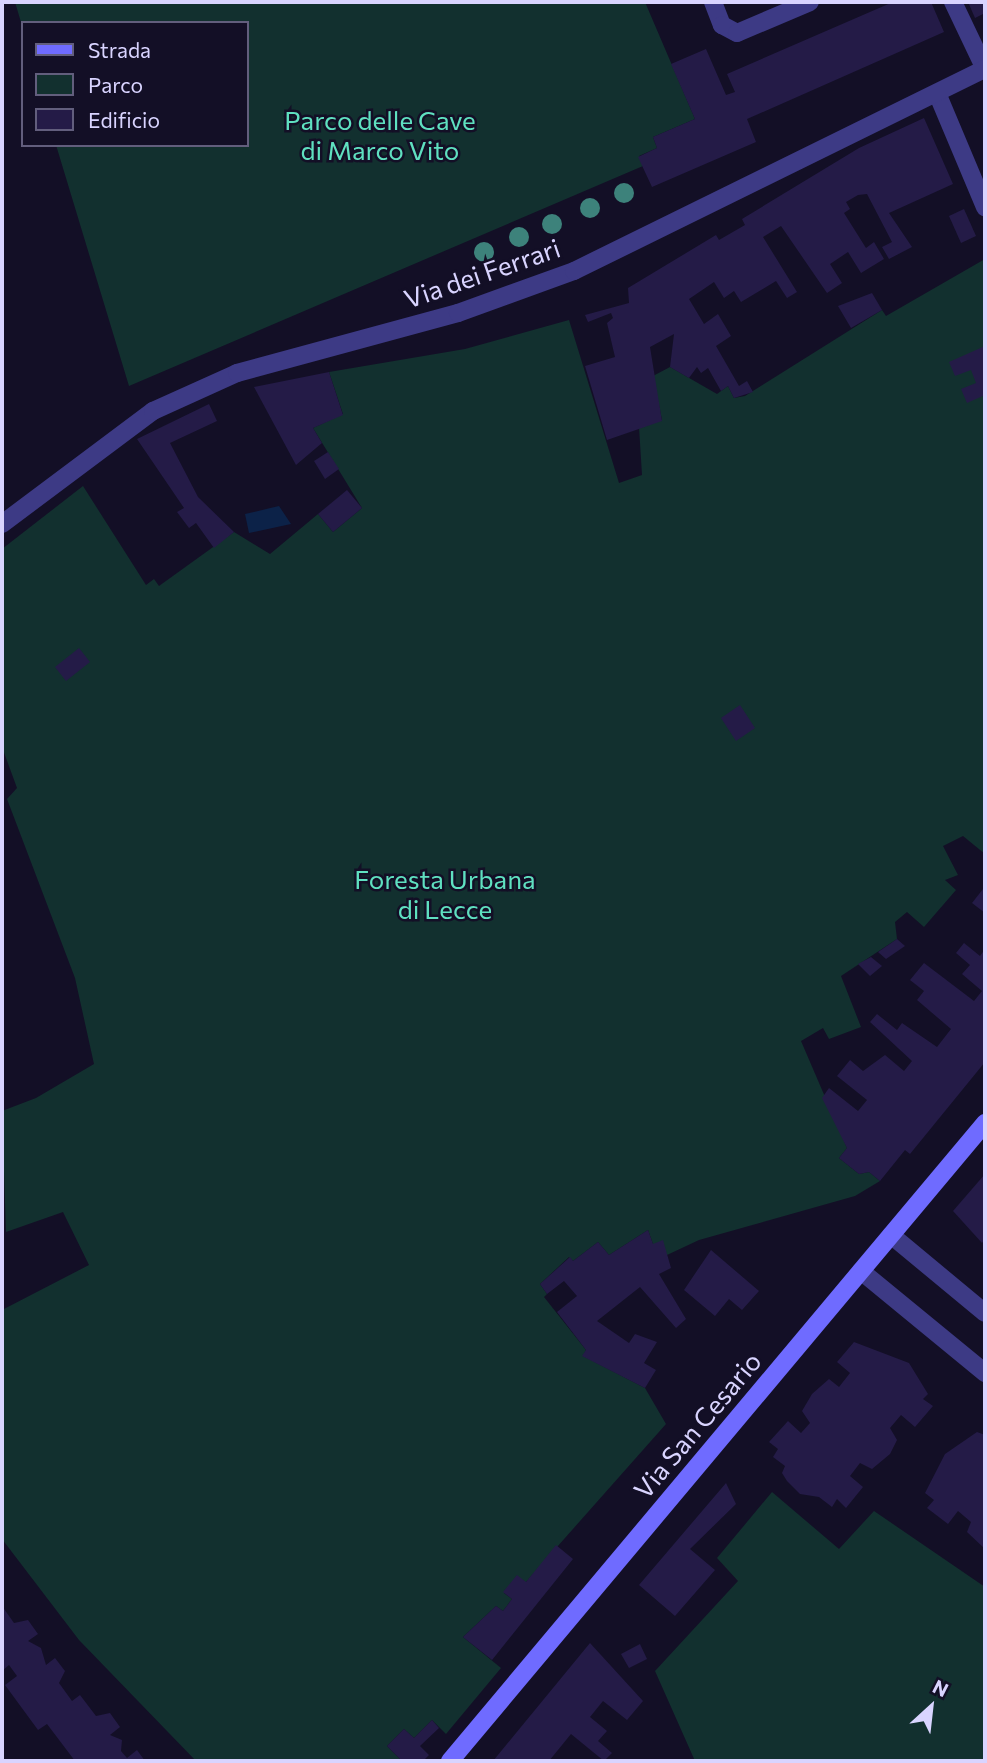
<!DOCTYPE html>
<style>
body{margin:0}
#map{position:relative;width:987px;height:1763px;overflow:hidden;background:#130f26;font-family:Commissioner,sans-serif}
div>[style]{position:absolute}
.green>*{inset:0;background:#12302f}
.water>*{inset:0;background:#0c2248}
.building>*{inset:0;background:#241b47}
.minor>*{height:18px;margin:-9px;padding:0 9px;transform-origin:9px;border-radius:9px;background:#3d3a85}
.secondary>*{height:18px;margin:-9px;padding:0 9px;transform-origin:9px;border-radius:9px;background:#6f6bff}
.trees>*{width:20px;height:20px;margin:-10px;border-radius:50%;background:#3d827b}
span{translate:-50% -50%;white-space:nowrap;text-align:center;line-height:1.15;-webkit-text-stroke:5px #130f26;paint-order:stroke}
.park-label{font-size:26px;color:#5fe0c0}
.street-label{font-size:26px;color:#d9d4ff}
.frame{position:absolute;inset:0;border:4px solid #d9d4ff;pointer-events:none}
.legend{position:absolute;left:21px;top:21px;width:228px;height:126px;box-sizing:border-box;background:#130f26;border:2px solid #625e7d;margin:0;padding:9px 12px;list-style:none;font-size:21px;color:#d9d4ff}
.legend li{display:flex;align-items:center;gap:14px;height:35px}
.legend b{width:35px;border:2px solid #625e7d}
.north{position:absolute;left:896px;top:1672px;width:70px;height:70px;-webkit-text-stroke:5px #130f26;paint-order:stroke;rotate:27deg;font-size:19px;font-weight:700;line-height:28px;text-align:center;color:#d9d4ff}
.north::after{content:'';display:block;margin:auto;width:24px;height:32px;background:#d9d4ff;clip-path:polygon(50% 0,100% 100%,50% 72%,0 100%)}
</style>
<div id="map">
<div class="green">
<div style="clip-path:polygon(15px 2px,645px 2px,695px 119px,653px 137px,657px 148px,639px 156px,643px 166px,129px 386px,56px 145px,247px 145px,247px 23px,23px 23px,23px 29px)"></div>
<div style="clip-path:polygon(985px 259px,985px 854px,963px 836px,943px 846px,958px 875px,945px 880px,956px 890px,924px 927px,907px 912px,895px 922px,897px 939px,841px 976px,861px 1027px,829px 1039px,823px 1028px,801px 1041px,847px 1148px,839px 1158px,859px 1174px,869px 1172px,880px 1181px,855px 1196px,699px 1240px,667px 1255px,653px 1244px,648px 1230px,609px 1255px,598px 1242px,573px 1261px,569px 1257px,540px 1284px,547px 1294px,544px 1297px,586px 1350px,583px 1356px,645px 1388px,666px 1424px,526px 1582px,504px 1593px,512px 1599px,503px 1611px,496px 1606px,463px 1637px,501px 1668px,446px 1734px,432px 1720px,414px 1738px,404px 1729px,387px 1746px,402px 1761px,196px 1761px,79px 1640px,2px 1539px,2px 1310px,89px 1265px,63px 1212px,6px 1232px,2px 1111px,36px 1098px,94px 1064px,75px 978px,7px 799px,17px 788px,2px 747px,2px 549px,83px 486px,146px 585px,154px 579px,159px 586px,234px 532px,270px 554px,318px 514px,333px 532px,362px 508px,313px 428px,343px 414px,329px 372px,465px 349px,569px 320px,619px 483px,642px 475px,639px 427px,662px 420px,653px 376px,670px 367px,717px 394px,728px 386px,734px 398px,745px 396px,882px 310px,886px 316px)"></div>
<div style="clip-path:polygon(772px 1492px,839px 1549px,874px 1511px,985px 1587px,985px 1761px,695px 1761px,655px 1671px,738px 1581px,717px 1558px)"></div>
</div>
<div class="water">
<div style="clip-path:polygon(279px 506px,291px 524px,249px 533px,245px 514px)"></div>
</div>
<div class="building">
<div style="clip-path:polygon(893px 2px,931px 2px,944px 32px,747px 119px,756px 142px,652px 187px,638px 157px,657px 148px,653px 137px,695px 119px,671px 64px,706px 49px,726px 95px,735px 92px,727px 74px)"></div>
<div style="clip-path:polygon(968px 2px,985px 2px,985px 13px,975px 18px)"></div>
<div style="clip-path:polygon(924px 118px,953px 184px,889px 213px,912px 247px,889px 259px,882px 247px,892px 242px,867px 194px,858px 195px,846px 202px,850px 209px,844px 213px,866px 248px,874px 242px,884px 259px,861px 273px,848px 252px,830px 264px,842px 283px,827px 293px,781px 226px,763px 237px,797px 292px,787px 298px,776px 281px,741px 302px,734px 291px,724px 298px,714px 282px,689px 299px,704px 324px,718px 314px,731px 336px,716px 346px,739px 386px,747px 381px,753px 392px,734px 398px,728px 386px,721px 391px,708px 368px,701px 373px,697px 367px,689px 378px,670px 367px,674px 334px,650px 347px,662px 421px,607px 440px,585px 366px,615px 357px,607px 323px,613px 318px,611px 313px,588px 322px,585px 315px,629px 303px,628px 288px,716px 235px,719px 240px,745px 225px,742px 219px,859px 148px)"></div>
<div style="clip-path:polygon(964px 209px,976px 236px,961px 243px,949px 216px)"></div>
<div style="clip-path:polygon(872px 293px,882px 310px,851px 328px,838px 306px)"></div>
<div style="clip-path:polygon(985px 346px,985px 395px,967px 403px,961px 389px,976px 383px,971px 370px,955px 376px,949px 362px)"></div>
<div style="clip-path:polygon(329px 372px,343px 415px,313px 428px,322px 443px,296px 465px,254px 387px)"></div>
<div style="clip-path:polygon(209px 404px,217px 421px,170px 443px,198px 497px,234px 532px,214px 548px,196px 523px,189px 528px,177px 512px,184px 508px,137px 439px)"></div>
<div style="clip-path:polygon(328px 452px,339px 469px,325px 479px,314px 461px)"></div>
<div style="clip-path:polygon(347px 490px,362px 508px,333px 532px,318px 514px)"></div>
<div style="clip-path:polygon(79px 648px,90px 662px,66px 681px,55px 667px)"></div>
<div style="clip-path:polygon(740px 705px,755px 728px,736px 741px,721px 718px)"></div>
<div style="clip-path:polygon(983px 889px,985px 890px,985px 913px,972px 903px)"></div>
<div style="clip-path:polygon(897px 939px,905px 946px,886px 959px,878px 952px)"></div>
<div style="clip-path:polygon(964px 943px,980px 956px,985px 949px,985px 1062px,910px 1154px,905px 1150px,880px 1181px,869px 1172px,859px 1174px,839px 1158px,847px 1148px,822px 1098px,829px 1088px,858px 1111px,867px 1100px,837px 1076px,850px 1060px,863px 1071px,885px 1055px,904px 1071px,912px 1061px,870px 1022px,877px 1014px,897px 1030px,902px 1023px,937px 1047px,951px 1029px,917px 1000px,924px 991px,910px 980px,924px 963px,974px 1001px,982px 991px,962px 974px,970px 965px,956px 953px)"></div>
<div style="clip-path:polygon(871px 957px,882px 966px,870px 976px,858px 964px)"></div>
<div style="clip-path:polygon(985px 1174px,985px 1239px,982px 1243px,953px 1211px)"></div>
<div style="clip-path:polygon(648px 1230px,653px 1244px,663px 1240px,671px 1268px,659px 1274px,686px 1319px,676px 1328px,640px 1287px,597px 1321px,629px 1343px,635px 1334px,657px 1342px,644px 1363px,656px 1370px,645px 1388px,582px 1356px,586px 1350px,557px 1312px,577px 1296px,564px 1281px,547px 1294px,540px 1284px,570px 1257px,573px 1261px,598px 1242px,609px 1255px)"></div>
<div style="clip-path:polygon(711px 1250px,759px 1291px,742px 1310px,729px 1299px,715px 1316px,684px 1290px)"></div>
<div style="clip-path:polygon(854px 1342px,909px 1363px,928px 1394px,923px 1399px,933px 1406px,915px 1427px,901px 1415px,890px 1428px,897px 1440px,890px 1454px,872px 1469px,860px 1463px,850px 1476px,863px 1487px,846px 1508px,837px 1499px,832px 1507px,819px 1497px,800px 1494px,787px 1481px,782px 1473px,785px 1466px,773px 1457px,778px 1449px,769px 1442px,788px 1421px,801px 1433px,810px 1423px,802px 1411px,812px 1394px,829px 1379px,839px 1387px,850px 1373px,837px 1362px)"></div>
<div style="clip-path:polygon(977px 1432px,985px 1435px,985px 1549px,967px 1532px,971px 1522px,958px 1511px,948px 1524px,927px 1508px,934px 1500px,925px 1493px,945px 1454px)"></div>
<div style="clip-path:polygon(726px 1483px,736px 1504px,690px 1549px,715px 1570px,675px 1616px,639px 1585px)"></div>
<div style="clip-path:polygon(556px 1545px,573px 1559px,492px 1660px,463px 1637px,496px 1606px,503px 1611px,512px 1599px,503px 1592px,517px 1575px,526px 1582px)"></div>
<div style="clip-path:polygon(2px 1606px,14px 1623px,28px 1620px,38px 1634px,28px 1641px,41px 1648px,46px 1665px,55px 1658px,65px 1671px,59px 1683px,72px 1701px,80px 1695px,96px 1716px,110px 1713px,120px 1727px,110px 1735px,122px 1740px,121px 1751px,127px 1758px,137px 1750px,145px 1761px,75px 1761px,47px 1724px,38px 1730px,5px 1685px,17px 1676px,9px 1665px,2px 1671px)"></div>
<div style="clip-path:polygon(590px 1643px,643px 1701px,627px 1720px,603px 1701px,590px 1717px,607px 1731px,598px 1741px,612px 1753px,604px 1761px,571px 1734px,549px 1761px,493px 1761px)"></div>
<div style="clip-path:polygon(640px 1644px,647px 1659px,629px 1668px,621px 1654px)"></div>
<div style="clip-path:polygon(432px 1720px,439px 1728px,420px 1746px,429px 1755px,423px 1761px,402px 1761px,387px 1746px,404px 1729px,414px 1738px)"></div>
</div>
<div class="minor">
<div style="left:713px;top:2px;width:25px;rotate:69deg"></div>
<div style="left:722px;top:25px;width:17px;rotate:28deg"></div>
<div style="left:737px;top:33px;width:79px;rotate:-23deg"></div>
<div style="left:953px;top:2px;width:74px;rotate:64.5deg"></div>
<div style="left:937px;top:93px;width:124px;rotate:67.2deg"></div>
<div style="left:2px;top:524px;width:189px;rotate:-36.8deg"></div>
<div style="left:153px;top:411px;width:92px;rotate:-24.3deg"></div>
<div style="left:237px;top:373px;width:229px;rotate:-15.2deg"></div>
<div style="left:458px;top:313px;width:123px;rotate:-19.9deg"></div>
<div style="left:574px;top:271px;width:458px;rotate:-26.2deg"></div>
<div style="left:891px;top:1235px;width:122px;rotate:39.7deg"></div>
<div style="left:861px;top:1271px;width:161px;rotate:39.4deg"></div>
</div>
<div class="secondary">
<div style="left:450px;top:1761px;width:833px;rotate:-50.02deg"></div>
</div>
<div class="trees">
<div style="left:624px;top:193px"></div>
<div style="left:590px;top:208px"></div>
<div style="left:552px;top:224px"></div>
<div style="left:519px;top:237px"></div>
<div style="left:484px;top:252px"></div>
</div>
<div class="park-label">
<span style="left:380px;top:135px">Parco delle Cave<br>di Marco Vito</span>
<span style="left:445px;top:894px">Foresta Urbana<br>di Lecce</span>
</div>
<div class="street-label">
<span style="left:482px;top:273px;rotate:-19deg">Via dei Ferrari</span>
<span style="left:697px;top:1425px;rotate:-50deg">Via San Cesario</span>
</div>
<div class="frame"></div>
<ul class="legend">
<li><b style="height:9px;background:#6f6bff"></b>Strada</li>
<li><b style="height:19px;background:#12302f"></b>Parco</li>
<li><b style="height:19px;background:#241b47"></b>Edificio</li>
</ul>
<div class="north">N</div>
</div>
